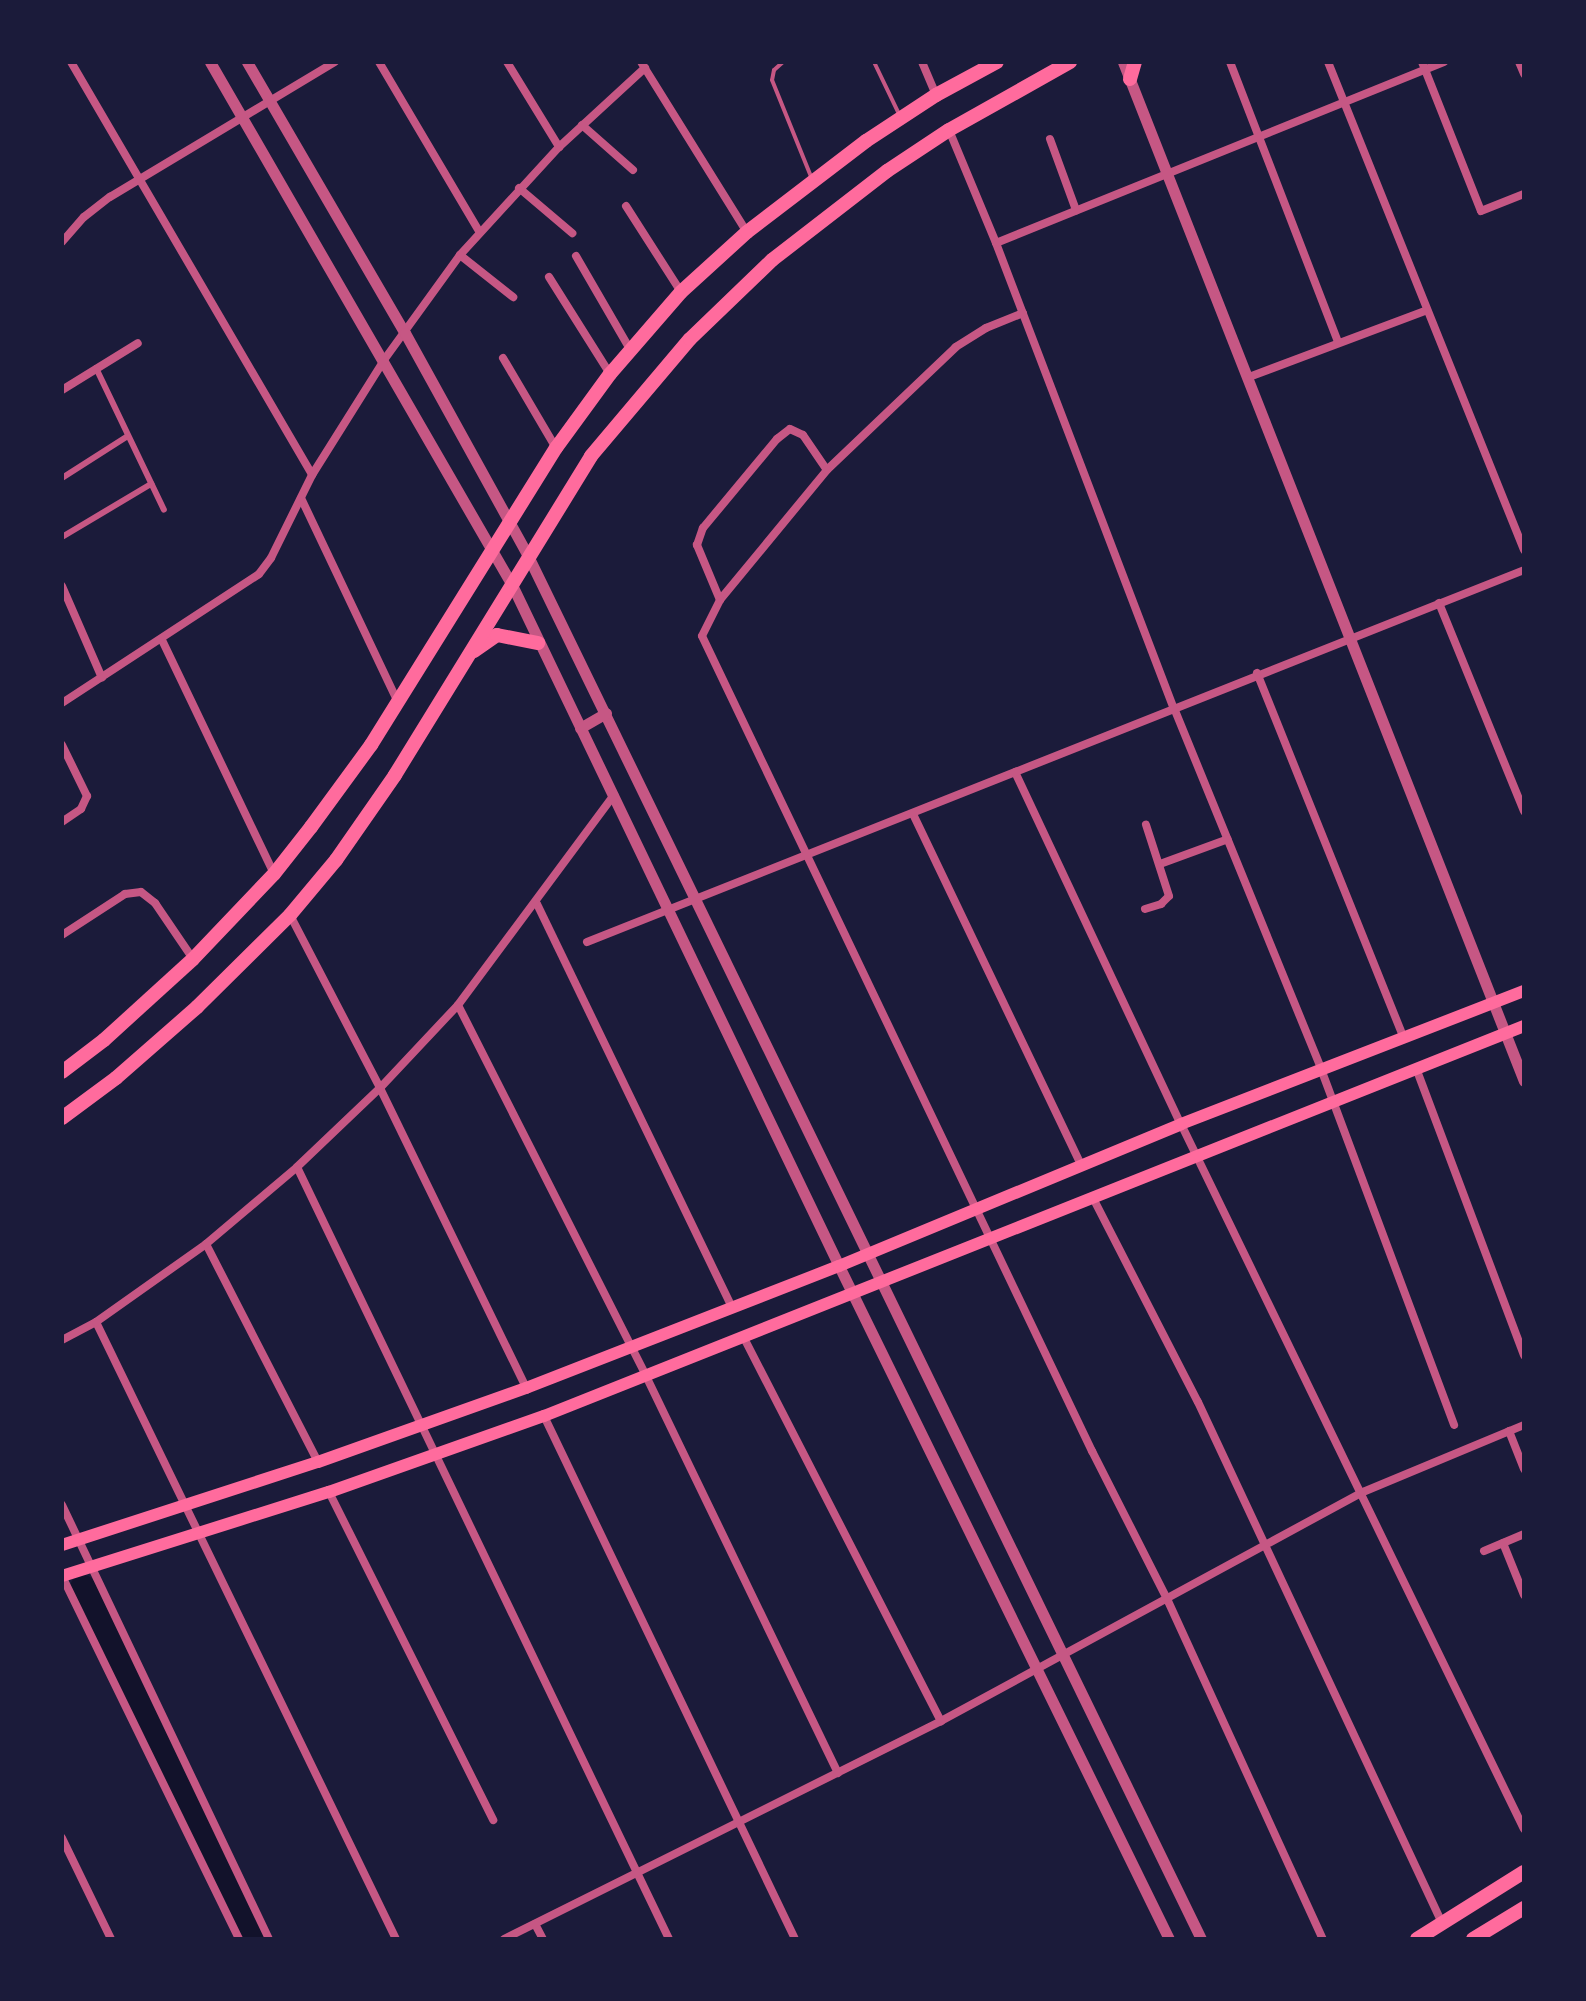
<!DOCTYPE html>
<style>
body{margin:0}
#map{position:relative;width:1586px;height:2001px;overflow:hidden;background:#1b1b3a;font-family:"Source Serif 4",serif}
div>[style]{position:absolute}
.river>*{height:26px;margin:-13px;padding:0 13px;transform-origin:13px;border-radius:13px;background:#12122b}
.service>*{height:4px;margin:-2px;padding:0 2px;transform-origin:2px;border-radius:2px;background:#c65784}
.pedestrian>*{height:6px;margin:-3px;padding:0 3px;transform-origin:3px;border-radius:3px;background:#c65784}
.minor>*{height:8px;margin:-4px;padding:0 4px;transform-origin:4px;border-radius:4px;background:#c65784}
.tertiary>*{height:11px;margin:-5.5px;padding:0 5.5px;transform-origin:5.5px;border-radius:5.5px;background:#c65784}
.secondary>*{height:12px;margin:-6px;padding:0 6px;transform-origin:6px;border-radius:6px;background:#ff6b9d}
.primary>*{height:14px;margin:-7px;padding:0 7px;transform-origin:7px;border-radius:7px;background:#ff6b9d}
span{translate:-50% -50%;white-space:nowrap;text-align:center;line-height:1.15;-webkit-text-stroke:7px #1b1b3a;paint-order:stroke}
.frame{position:absolute;inset:0;border:64px solid #1b1b3a;pointer-events:none}
</style>
<div id="map">
<div class="river">
<div style="left:83px;top:1588px;width:390px;rotate:64.3deg"></div>
</div>
<div class="service">
<div style="left:783px;top:62px;width:12px;rotate:138deg"></div>
<div style="left:774px;top:70px;width:10px;rotate:101deg"></div>
<div style="left:772px;top:80px;width:107px;rotate:68deg"></div>
<div style="left:874px;top:62px;width:60px;rotate:64.3deg"></div>
</div>
<div class="pedestrian">
<div style="left:96px;top:368px;width:157px;rotate:64.4deg"></div>
<div style="left:62px;top:478px;width:78px;rotate:-32.5deg"></div>
<div style="left:62px;top:537px;width:104px;rotate:-30.8deg"></div>
</div>
<div class="minor">
<div style="left:71px;top:62px;width:478px;rotate:59.7deg"></div>
<div style="left:379px;top:62px;width:196px;rotate:59.4deg"></div>
<div style="left:507px;top:62px;width:100px;rotate:58.5deg"></div>
<div style="left:641px;top:62px;width:200px;rotate:58.1deg"></div>
<div style="left:922px;top:62px;width:36px;rotate:67deg"></div>
<div style="left:1230px;top:62px;width:300px;rotate:68.9deg"></div>
<div style="left:1328px;top:62px;width:526px;rotate:68.12deg"></div>
<div style="left:1422px;top:62px;width:160px;rotate:68.4deg"></div>
<div style="left:1481px;top:211px;width:46px;rotate:-21.6deg"></div>
<div style="left:1519px;top:62px;width:13px;rotate:67deg"></div>
<div style="left:582px;top:125px;width:68px;rotate:41.4deg"></div>
<div style="left:949px;top:130px;width:122px;rotate:67.4deg"></div>
<div style="left:996px;top:243px;width:498px;rotate:69.1deg"></div>
<div style="left:1174px;top:708px;width:390px;rotate:67.8deg"></div>
<div style="left:1321px;top:1069px;width:380px;rotate:69.5deg"></div>
<div style="left:1050px;top:139px;width:76px;rotate:69.9deg"></div>
<div style="left:519px;top:188px;width:70px;rotate:40.3deg"></div>
<div style="left:626px;top:206px;width:102px;rotate:57.4deg"></div>
<div style="left:62px;top:242px;width:33px;rotate:-49deg"></div>
<div style="left:84px;top:217px;width:33px;rotate:-38deg"></div>
<div style="left:110px;top:197px;width:262px;rotate:-31deg"></div>
<div style="left:996px;top:243px;width:483px;rotate:-22deg"></div>
<div style="left:460px;top:255px;width:68px;rotate:38.4deg"></div>
<div style="left:576px;top:256px;width:108px;rotate:59.9deg"></div>
<div style="left:549px;top:277px;width:115px;rotate:57.8deg"></div>
<div style="left:1023px;top:313px;width:40px;rotate:158deg"></div>
<div style="left:986px;top:328px;width:36px;rotate:148deg"></div>
<div style="left:956px;top:347px;width:178px;rotate:136.4deg"></div>
<div style="left:827px;top:470px;width:168px;rotate:129.5deg"></div>
<div style="left:720px;top:600px;width:40px;rotate:116.6deg"></div>
<div style="left:702px;top:636px;width:904px;rotate:64.43deg"></div>
<div style="left:1092px;top:1451px;width:168px;rotate:63.1deg"></div>
<div style="left:1168px;top:1601px;width:372px;rotate:65.4deg"></div>
<div style="left:503px;top:358px;width:104px;rotate:59.5deg"></div>
<div style="left:1249px;top:377px;width:190px;rotate:-20.6deg"></div>
<div style="left:62px;top:390px;width:89px;rotate:-31.7deg"></div>
<div style="left:301px;top:498px;width:226px;rotate:64.6deg"></div>
<div style="left:62px;top:586px;width:100px;rotate:66.5deg"></div>
<div style="left:720px;top:600px;width:60px;rotate:-112.7deg"></div>
<div style="left:697px;top:545px;width:18px;rotate:-71deg"></div>
<div style="left:703px;top:528px;width:116px;rotate:-50.3deg"></div>
<div style="left:777px;top:439px;width:16px;rotate:-38deg"></div>
<div style="left:790px;top:429px;width:14px;rotate:25deg"></div>
<div style="left:803px;top:435px;width:42px;rotate:55.6deg"></div>
<div style="left:1439px;top:603px;width:225px;rotate:67.8deg"></div>
<div style="left:162px;top:640px;width:259px;rotate:64.4deg"></div>
<div style="left:1257px;top:673px;width:394px;rotate:68.1deg"></div>
<div style="left:62px;top:703px;width:235px;rotate:-33.2deg"></div>
<div style="left:259px;top:574px;width:20px;rotate:-53deg"></div>
<div style="left:271px;top:558px;width:93px;rotate:-63.7deg"></div>
<div style="left:312px;top:475px;width:136px;rotate:-57.9deg"></div>
<div style="left:384px;top:360px;width:130px;rotate:-54.1deg"></div>
<div style="left:460px;top:255px;width:147px;rotate:-47.5deg"></div>
<div style="left:559px;top:147px;width:117px;rotate:-42.6deg"></div>
<div style="left:62px;top:745px;width:57px;rotate:63.9deg"></div>
<div style="left:87px;top:796px;width:14px;rotate:115deg"></div>
<div style="left:81px;top:809px;width:23px;rotate:146deg"></div>
<div style="left:1015px;top:772px;width:389px;rotate:64.8deg"></div>
<div style="left:1181px;top:1124px;width:784px;rotate:64.06deg"></div>
<div style="left:913px;top:814px;width:390px;rotate:64.4deg"></div>
<div style="left:1160px;top:864px;width:72px;rotate:-20.2deg"></div>
<div style="left:537px;top:904px;width:448px;rotate:64.2deg"></div>
<div style="left:1145px;top:909px;width:17px;rotate:-17deg"></div>
<div style="left:1161px;top:904px;width:11px;rotate:-45deg"></div>
<div style="left:1169px;top:896px;width:75px;rotate:-107.9deg"></div>
<div style="left:290px;top:915px;width:195px;rotate:62.5deg"></div>
<div style="left:380px;top:1088px;width:334px;rotate:64deg"></div>
<div style="left:62px;top:935px;width:75px;rotate:-33.1deg"></div>
<div style="left:125px;top:894px;width:16px;rotate:-7deg"></div>
<div style="left:141px;top:892px;width:18px;rotate:38deg"></div>
<div style="left:155px;top:903px;width:68px;rotate:55.8deg"></div>
<div style="left:587px;top:942px;width:1008px;rotate:-21.65deg"></div>
<div style="left:458px;top:1005px;width:416px;rotate:63.1deg"></div>
<div style="left:646px;top:1376px;width:441px;rotate:64.2deg"></div>
<div style="left:1416px;top:1068px;width:307px;rotate:69.4deg"></div>
<div style="left:297px;top:1167px;width:857px;rotate:64.27deg"></div>
<div style="left:1093px;top:1198px;width:229px;rotate:62.8deg"></div>
<div style="left:1198px;top:1402px;width:575px;rotate:64.9deg"></div>
<div style="left:206px;top:1244px;width:245px;rotate:62.8deg"></div>
<div style="left:96px;top:1322px;width:686px;rotate:64.07deg"></div>
<div style="left:744px;top:1338px;width:431px;rotate:62.8deg"></div>
<div style="left:62px;top:1340px;width:38px;rotate:-28deg"></div>
<div style="left:96px;top:1322px;width:135px;rotate:-35.3deg"></div>
<div style="left:206px;top:1244px;width:119px;rotate:-40.2deg"></div>
<div style="left:297px;top:1167px;width:115px;rotate:-43.6deg"></div>
<div style="left:380px;top:1088px;width:114px;rotate:-46.8deg"></div>
<div style="left:458px;top:1005px;width:262px;rotate:-53.4deg"></div>
<div style="left:544px;top:1416px;width:580px;rotate:64.36deg"></div>
<div style="left:1509px;top:1431px;width:41px;rotate:68.5deg"></div>
<div style="left:329px;top:1492px;width:367px;rotate:63.4deg"></div>
<div style="left:62px;top:1505px;width:481px;rotate:64.5deg"></div>
<div style="left:1503px;top:1543px;width:56px;rotate:68deg"></div>
<div style="left:1484px;top:1551px;width:43px;rotate:-23deg"></div>
<div style="left:62px;top:1576px;width:404px;rotate:64deg"></div>
<div style="left:62px;top:1838px;width:112px;rotate:64.1deg"></div>
<div style="left:535px;top:1924px;width:17px;rotate:62deg"></div>
<div style="left:504px;top:1939px;width:488px;rotate:-26.5deg"></div>
<div style="left:941px;top:1721px;width:480px;rotate:-28.5deg"></div>
<div style="left:1363px;top:1492px;width:174px;rotate:-22.6deg"></div>
</div>
<div class="tertiary">
<div style="left:210px;top:62px;width:604px;rotate:60deg"></div>
<div style="left:512px;top:585px;width:755px;rotate:64.35deg"></div>
<div style="left:839px;top:1266px;width:750px;rotate:63.88deg"></div>
<div style="left:247px;top:62px;width:314px;rotate:59.8deg"></div>
<div style="left:405px;top:333px;width:257px;rotate:61.1deg"></div>
<div style="left:529px;top:558px;width:1536px;rotate:64.05deg"></div>
<div style="left:1123px;top:62px;width:1095px;rotate:68.52deg"></div>
<div style="left:580px;top:728px;width:30px;rotate:-30deg"></div>
</div>
<div class="secondary">
<div style="left:62px;top:1545px;width:269px;rotate:-18deg"></div>
<div style="left:318px;top:1462px;width:221px;rotate:-19.6deg"></div>
<div style="left:526px;top:1388px;width:336px;rotate:-21.3deg"></div>
<div style="left:839px;top:1266px;width:370px;rotate:-22.5deg"></div>
<div style="left:1181px;top:1124px;width:368px;rotate:-21.2deg"></div>
<div style="left:62px;top:1576px;width:280px;rotate:-17.5deg"></div>
<div style="left:329px;top:1492px;width:228px;rotate:-19.5deg"></div>
<div style="left:544px;top:1416px;width:1055px;rotate:-21.7deg"></div>
</div>
<div class="primary">
<div style="left:1130px;top:79px;width:18px;rotate:-74deg"></div>
<div style="left:474px;top:651px;width:28px;rotate:-35deg"></div>
<div style="left:497px;top:635px;width:42px;rotate:11deg"></div>
<div style="left:62px;top:1072px;width:53px;rotate:-37.3deg"></div>
<div style="left:104px;top:1040px;width:120px;rotate:-42.3deg"></div>
<div style="left:193px;top:959px;width:117px;rotate:-46.4deg"></div>
<div style="left:274px;top:874px;width:60px;rotate:-51.8deg"></div>
<div style="left:311px;top:827px;width:102px;rotate:-53.8deg"></div>
<div style="left:371px;top:745px;width:350px;rotate:-58.1deg"></div>
<div style="left:556px;top:448px;width:92px;rotate:-53.9deg"></div>
<div style="left:610px;top:374px;width:108px;rotate:-49.1deg"></div>
<div style="left:681px;top:292px;width:89px;rotate:-42.3deg"></div>
<div style="left:747px;top:232px;width:150px;rotate:-37.4deg"></div>
<div style="left:866px;top:141px;width:84px;rotate:-33.3deg"></div>
<div style="left:936px;top:95px;width:69px;rotate:-28.4deg"></div>
<div style="left:62px;top:1118px;width:67px;rotate:-36.5deg"></div>
<div style="left:116px;top:1078px;width:108px;rotate:-41.2deg"></div>
<div style="left:197px;top:1007px;width:131px;rotate:-44.7deg"></div>
<div style="left:290px;top:915px;width:72px;rotate:-50.1deg"></div>
<div style="left:336px;top:860px;width:103px;rotate:-55.2deg"></div>
<div style="left:395px;top:775px;width:374px;rotate:-58.4deg"></div>
<div style="left:591px;top:456px;width:153px;rotate:-49.8deg"></div>
<div style="left:690px;top:339px;width:114px;rotate:-43.9deg"></div>
<div style="left:772px;top:260px;width:145px;rotate:-37.7deg"></div>
<div style="left:887px;top:171px;width:74px;rotate:-33.5deg"></div>
<div style="left:949px;top:130px;width:139px;rotate:-29.3deg"></div>
<div style="left:1417px;top:1939px;width:126px;rotate:-32.1deg"></div>
<div style="left:1473px;top:1939px;width:60px;rotate:-31.3deg"></div>
</div>
<div class="frame"></div>
</div>
